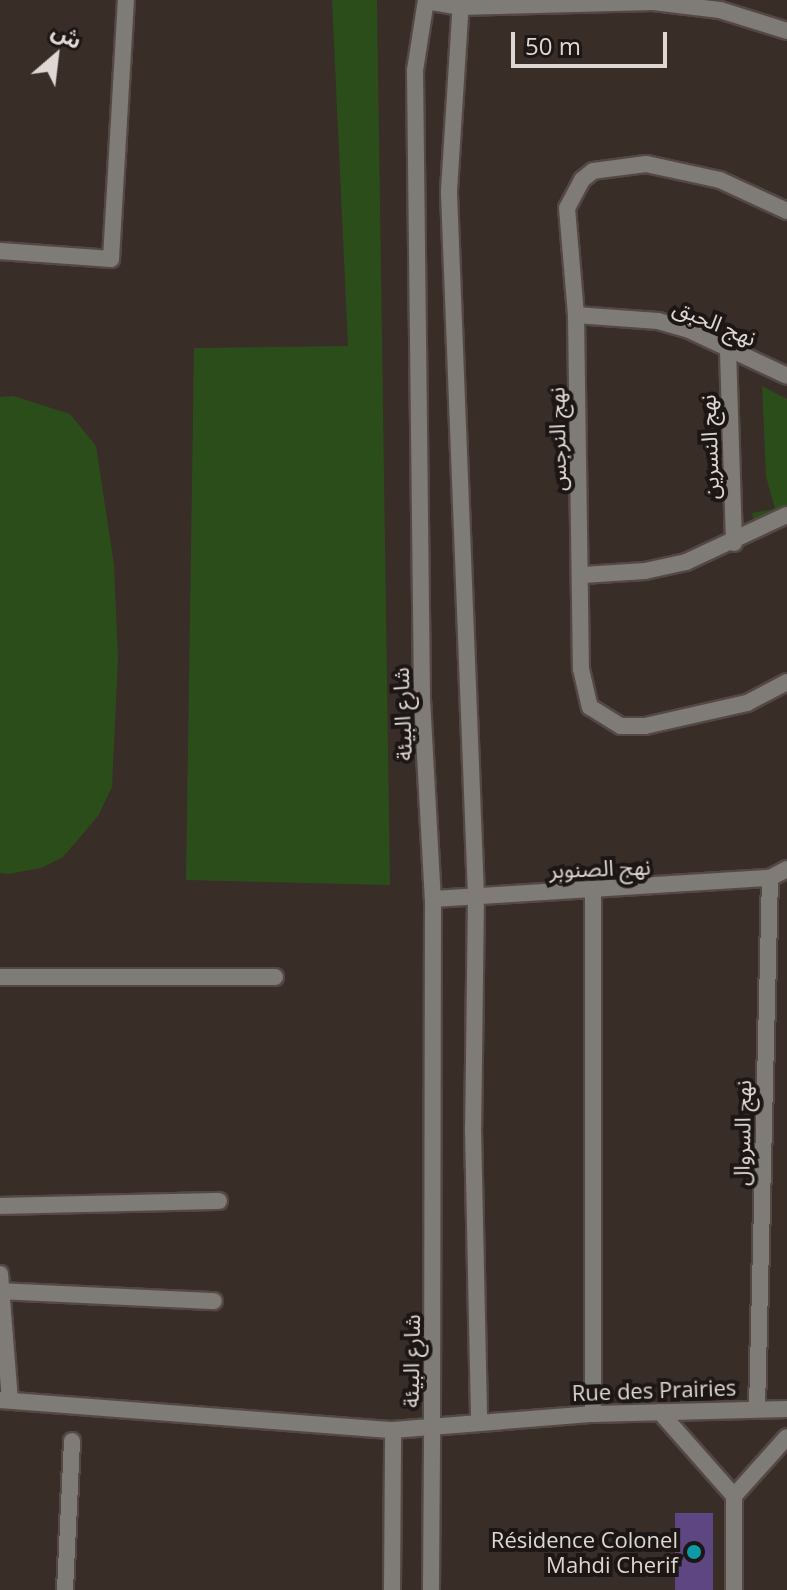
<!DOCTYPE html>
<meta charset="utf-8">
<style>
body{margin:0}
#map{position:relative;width:787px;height:1590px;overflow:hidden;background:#392d28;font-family:"Open Sans","Noto Sans Arabic",sans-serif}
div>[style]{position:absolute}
.green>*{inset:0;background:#2b4d1a}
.building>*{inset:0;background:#5d4682}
.roads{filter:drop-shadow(2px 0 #544844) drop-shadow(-2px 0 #544844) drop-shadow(0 2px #544844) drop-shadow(0 -2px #544844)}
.minor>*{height:16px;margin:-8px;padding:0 8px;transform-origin:8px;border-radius:8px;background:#7f7b76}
.tertiary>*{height:16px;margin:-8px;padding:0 8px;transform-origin:8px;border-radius:8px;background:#7f7b76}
.dots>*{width:22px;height:22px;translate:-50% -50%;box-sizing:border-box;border:4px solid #1c1715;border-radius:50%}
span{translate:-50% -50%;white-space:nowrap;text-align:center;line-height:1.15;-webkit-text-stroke:8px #1c1715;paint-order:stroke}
.street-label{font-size:22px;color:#dfd7d4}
.poi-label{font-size:22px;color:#dfd7d4}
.right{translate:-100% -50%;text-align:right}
.north{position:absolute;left:16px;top:16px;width:80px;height:80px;-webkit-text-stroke:6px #1c1715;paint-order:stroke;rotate:28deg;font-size:22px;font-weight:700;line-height:32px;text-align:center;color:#dfd7d4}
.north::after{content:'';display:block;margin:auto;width:28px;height:36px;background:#dfd7d4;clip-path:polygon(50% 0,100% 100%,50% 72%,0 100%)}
.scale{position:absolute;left:511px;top:32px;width:156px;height:36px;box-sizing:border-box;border:4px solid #dfd7d4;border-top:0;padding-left:10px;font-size:24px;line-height:28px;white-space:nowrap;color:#dfd7d4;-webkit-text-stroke:6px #1c1715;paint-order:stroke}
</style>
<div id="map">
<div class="green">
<div style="clip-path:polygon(332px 0,377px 0,390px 885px,186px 880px,194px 348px,348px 346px)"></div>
<div style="clip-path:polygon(762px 386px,787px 399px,787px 510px,754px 521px,752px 513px,775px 509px,766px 476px)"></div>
<div style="clip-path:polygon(13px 396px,70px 414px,96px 446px,114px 565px,118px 659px,112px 787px,98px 816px,63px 857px,41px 868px,8px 874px,0 873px,0 397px)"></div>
</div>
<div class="building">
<div style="clip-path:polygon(675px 1513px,713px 1513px,713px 1590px,675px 1590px)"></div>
</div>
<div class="roads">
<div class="minor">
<div style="left:426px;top:1px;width:34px;rotate:10deg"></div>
<div style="left:459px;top:7px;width:194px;rotate:-1.5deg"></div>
<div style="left:653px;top:2px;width:67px;rotate:6.8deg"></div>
<div style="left:720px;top:10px;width:70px;rotate:17.4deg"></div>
<div style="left:787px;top:211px;width:74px;rotate:-155.2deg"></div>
<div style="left:720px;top:180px;width:76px;rotate:-167.8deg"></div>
<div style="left:646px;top:164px;width:53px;rotate:172.5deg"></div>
<div style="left:593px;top:171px;width:14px;rotate:141deg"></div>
<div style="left:582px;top:180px;width:32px;rotate:118deg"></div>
<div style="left:567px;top:208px;width:107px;rotate:85.2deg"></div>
<div style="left:576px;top:315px;width:354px;rotate:89.2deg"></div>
<div style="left:581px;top:669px;width:39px;rotate:77deg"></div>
<div style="left:590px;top:707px;width:36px;rotate:32deg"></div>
<div style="left:621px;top:726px;width:24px"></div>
<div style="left:645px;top:726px;width:105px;rotate:-12.7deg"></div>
<div style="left:747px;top:703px;width:45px;rotate:-27.7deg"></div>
<div style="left:0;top:251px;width:111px;rotate:4.1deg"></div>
<div style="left:111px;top:259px;width:259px;rotate:-86.7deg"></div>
<div style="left:576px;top:315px;width:82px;rotate:4.2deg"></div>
<div style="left:658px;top:321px;width:32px;rotate:16deg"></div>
<div style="left:689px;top:330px;width:108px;rotate:25.1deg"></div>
<div style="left:728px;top:351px;width:192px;rotate:88.2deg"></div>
<div style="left:583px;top:575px;width:62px;rotate:-3.7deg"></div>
<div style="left:645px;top:571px;width:42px;rotate:-12.4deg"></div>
<div style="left:686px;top:562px;width:111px;rotate:-25deg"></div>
<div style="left:593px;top:890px;width:524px;rotate:90deg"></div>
<div style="left:433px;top:899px;width:338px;rotate:-3.6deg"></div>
<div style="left:0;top:977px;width:275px"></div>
<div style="left:0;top:1206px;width:219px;rotate:-1.3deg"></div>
<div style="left:0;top:1274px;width:126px;rotate:85.5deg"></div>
<div style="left:0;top:1291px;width:214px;rotate:2.7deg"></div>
<div style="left:757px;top:1409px;width:531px;rotate:-88.6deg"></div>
<div style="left:770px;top:878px;width:19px;rotate:-28deg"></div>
<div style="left:660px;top:1412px;width:112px;rotate:48.6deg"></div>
<div style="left:734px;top:1496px;width:94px;rotate:90deg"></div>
<div style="left:734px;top:1496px;width:79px;rotate:-48.1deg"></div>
<div style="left:65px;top:1590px;width:149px;rotate:-87.3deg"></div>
<div style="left:392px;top:1590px;width:160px;rotate:-89.6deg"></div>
<div style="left:431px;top:1590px;width:162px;rotate:-89.6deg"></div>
</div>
<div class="tertiary">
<div style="left:426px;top:0;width:71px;rotate:98.9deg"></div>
<div style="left:415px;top:70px;width:629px;rotate:89.36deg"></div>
<div style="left:422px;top:699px;width:200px;rotate:86.9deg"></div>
<div style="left:433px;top:899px;width:529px;rotate:90.11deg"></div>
<div style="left:461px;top:0;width:193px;rotate:93.6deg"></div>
<div style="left:449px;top:193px;width:703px;rotate:87.8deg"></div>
<div style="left:476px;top:895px;width:233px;rotate:90.7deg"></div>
<div style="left:473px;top:1128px;width:294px;rotate:88.8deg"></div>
<div style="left:0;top:1400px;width:394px;rotate:4.4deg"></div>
<div style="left:393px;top:1430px;width:201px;rotate:-4.6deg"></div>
<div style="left:593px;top:1414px;width:194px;rotate:-1.5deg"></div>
</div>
</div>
<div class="dots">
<div style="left:694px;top:1552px;background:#0f9aa8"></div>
</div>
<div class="street-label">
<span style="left:715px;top:322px;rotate:23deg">نهج الحبق</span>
<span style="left:557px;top:439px;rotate:-91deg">نهج النرجس</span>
<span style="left:709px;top:447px;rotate:-92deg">نهج النسرين</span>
<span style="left:402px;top:714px;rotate:-92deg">شارع البيئة</span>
<span style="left:600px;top:868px;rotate:-2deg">نهج الصنوبر</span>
<span style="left:742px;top:1133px;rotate:-89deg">نهج السروال</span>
<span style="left:411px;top:1361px;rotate:-89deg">شارع البيئة</span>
<span style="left:654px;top:1390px;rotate:-2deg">Rue des Prairies</span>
</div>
<div class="poi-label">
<span class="right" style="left:678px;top:1552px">Résidence Colonel<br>Mahdi Cherif</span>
</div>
<div class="north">ش</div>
<div class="scale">50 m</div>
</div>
